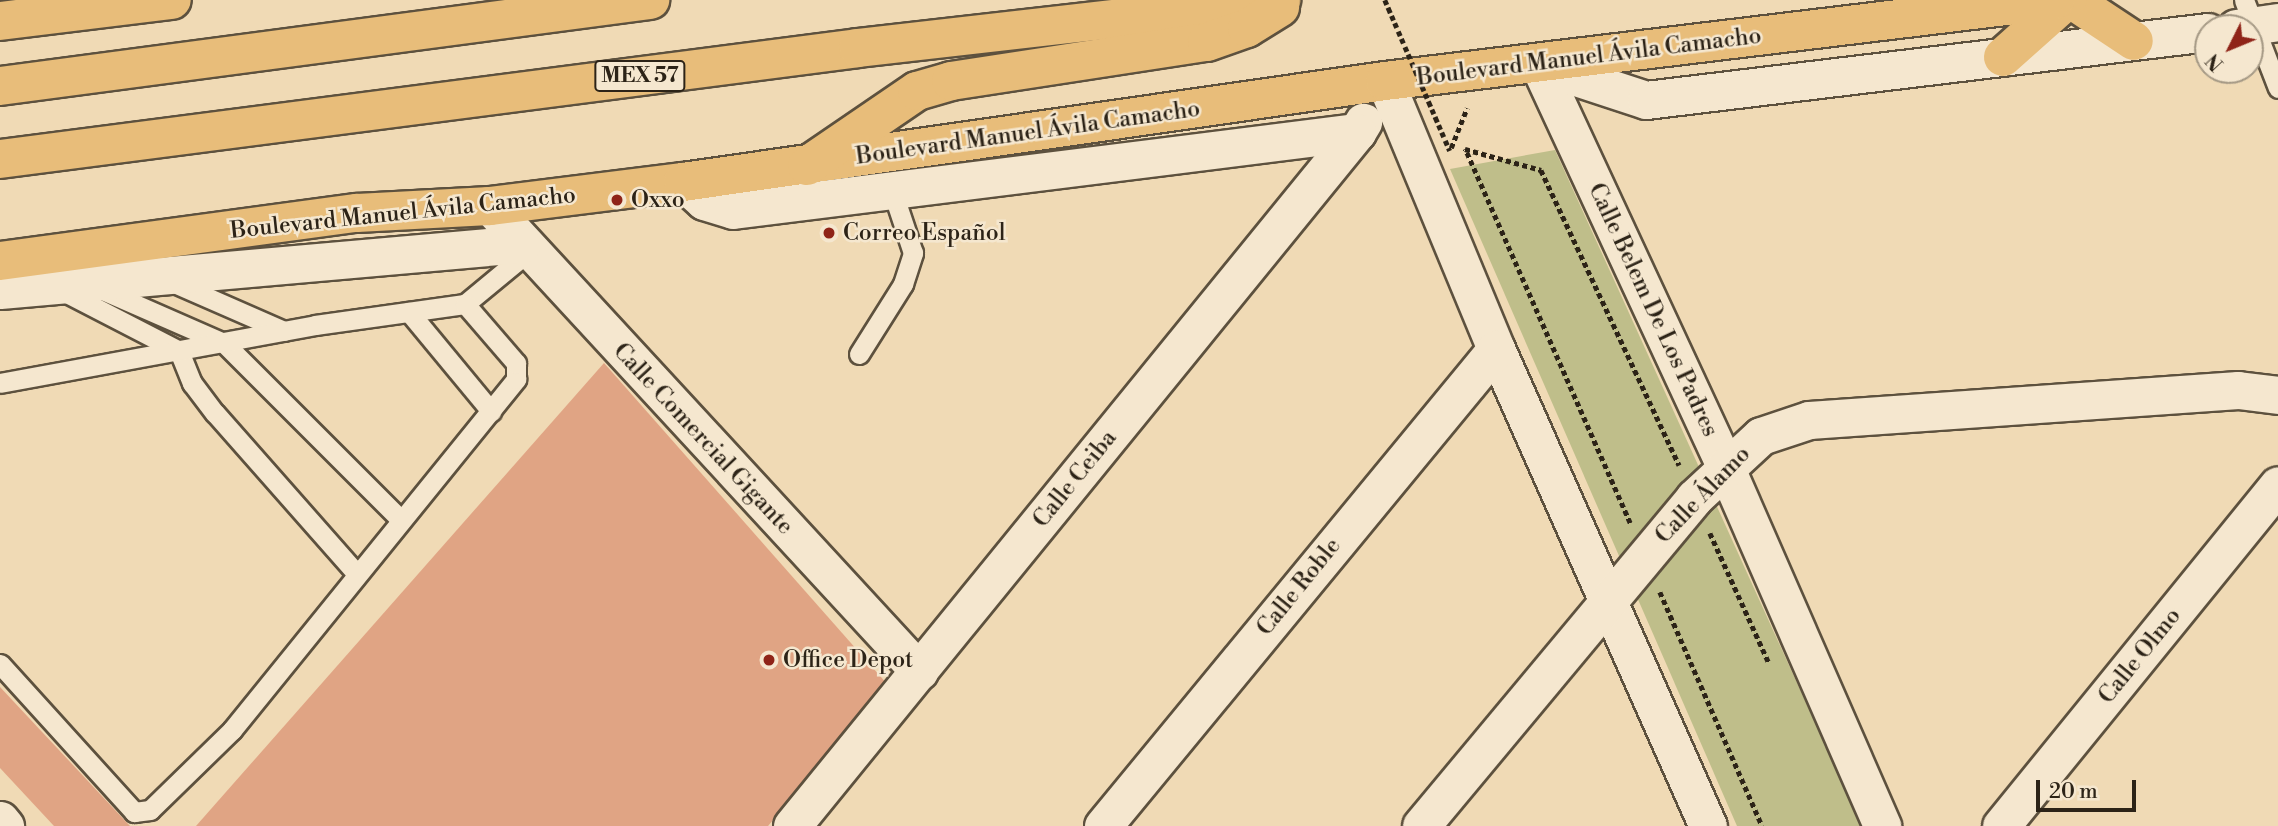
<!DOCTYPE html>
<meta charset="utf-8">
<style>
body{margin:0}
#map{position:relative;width:2278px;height:826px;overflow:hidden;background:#f0dab5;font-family:"Libre Bodoni",serif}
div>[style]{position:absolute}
.green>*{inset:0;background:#bfbe8a}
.building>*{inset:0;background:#e0a484}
.path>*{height:4.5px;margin-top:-2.25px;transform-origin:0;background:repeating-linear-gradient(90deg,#2c2317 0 5px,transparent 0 8.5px)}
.roads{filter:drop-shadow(2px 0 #5d513e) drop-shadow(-2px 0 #5d513e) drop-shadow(0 2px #5d513e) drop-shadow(0 -2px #5d513e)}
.lane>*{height:19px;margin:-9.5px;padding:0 9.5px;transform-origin:9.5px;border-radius:9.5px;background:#f5e7cf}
.street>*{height:37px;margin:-18.5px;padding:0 18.5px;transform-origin:18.5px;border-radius:18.5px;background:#f5e7cf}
.primary>*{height:38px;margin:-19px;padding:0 19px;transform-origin:19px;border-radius:19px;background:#e8bd7a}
.highway>*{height:38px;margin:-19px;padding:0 19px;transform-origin:19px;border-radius:19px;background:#e8bd7a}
.path-bridge>*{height:4.5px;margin-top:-2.25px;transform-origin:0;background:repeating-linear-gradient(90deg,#2c2317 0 5px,transparent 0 8.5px)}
.dots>*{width:19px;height:19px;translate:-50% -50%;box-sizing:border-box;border:4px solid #f5e7cf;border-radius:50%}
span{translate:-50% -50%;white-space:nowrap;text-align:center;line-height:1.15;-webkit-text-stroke:5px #f5e7cf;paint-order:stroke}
.shield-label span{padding:2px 5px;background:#f5e7cf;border:2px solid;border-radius:5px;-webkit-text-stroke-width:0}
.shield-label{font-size:21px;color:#2c2317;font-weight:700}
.street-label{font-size:23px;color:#2c2317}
.poi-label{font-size:23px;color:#2c2317}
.left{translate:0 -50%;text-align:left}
.north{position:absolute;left:2194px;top:14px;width:70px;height:70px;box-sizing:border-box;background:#f5e7cf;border:2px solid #a59985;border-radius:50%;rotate:227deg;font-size:19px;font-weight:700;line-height:28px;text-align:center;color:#2c2317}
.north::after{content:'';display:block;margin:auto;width:24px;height:32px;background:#8f2418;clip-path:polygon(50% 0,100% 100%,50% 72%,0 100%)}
.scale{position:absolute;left:2036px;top:780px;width:100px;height:32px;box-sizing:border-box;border:4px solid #2c2317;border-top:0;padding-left:9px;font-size:21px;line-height:24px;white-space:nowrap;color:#2c2317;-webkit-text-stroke:5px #f5e7cf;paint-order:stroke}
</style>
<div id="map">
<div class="green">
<div style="clip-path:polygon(1555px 150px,1862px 826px,1737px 826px,1450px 169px)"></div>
</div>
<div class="building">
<div style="clip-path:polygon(604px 363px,888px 685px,768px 826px,196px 826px)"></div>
<div style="clip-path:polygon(0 687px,130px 826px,54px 826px,0 768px)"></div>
</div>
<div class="path">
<div style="left:1451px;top:148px;width:43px;rotate:-68.2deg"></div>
<div style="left:1630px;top:523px;width:409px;rotate:-113.8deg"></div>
<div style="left:1465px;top:149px;width:79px;rotate:15.4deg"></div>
<div style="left:1541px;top:170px;width:326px;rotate:64.9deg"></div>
<div style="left:1710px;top:533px;width:143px;rotate:65.6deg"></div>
<div style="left:1660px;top:592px;width:255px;rotate:66.4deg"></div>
</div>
<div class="roads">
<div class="lane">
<div style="left:2244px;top:0;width:94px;rotate:68.9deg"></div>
<div style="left:172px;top:282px;width:122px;rotate:23.6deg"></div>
<div style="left:98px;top:288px;width:137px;rotate:23.6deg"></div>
<div style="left:224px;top:343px;width:250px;rotate:45deg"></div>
<div style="left:61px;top:290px;width:133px;rotate:27.3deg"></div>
<div style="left:179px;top:351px;width:35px;rotate:68deg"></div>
<div style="left:192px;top:383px;width:38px;rotate:53deg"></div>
<div style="left:215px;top:413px;width:215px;rotate:48.6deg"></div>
<div style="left:409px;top:312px;width:129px;rotate:50.4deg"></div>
<div style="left:859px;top:354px;width:83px;rotate:-57.8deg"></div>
<div style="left:903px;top:284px;width:33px;rotate:-72deg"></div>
<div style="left:913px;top:253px;width:66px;rotate:-108.4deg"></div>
<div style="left:0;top:383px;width:320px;rotate:-10.4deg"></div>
<div style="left:315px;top:325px;width:151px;rotate:-8deg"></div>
<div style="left:465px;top:304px;width:83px;rotate:-39.6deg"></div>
<div style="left:0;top:664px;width:200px;rotate:47.8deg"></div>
<div style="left:134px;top:812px;width:16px;rotate:-7deg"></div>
<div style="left:150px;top:810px;width:115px;rotate:-44.3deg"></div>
<div style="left:232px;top:730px;width:452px;rotate:-51deg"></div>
<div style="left:516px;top:379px;width:16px;rotate:-90deg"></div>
<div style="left:516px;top:363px;width:78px;rotate:-130.8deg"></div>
</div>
<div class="street">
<div style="left:2236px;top:28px;width:42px;rotate:-8.1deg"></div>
<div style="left:1539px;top:65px;width:442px;rotate:65.1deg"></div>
<div style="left:1725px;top:466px;width:393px;rotate:66.4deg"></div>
<div style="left:1539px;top:65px;width:113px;rotate:18.1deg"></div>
<div style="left:1646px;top:100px;width:566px;rotate:-6.9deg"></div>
<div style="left:1385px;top:81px;width:290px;rotate:67.5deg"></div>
<div style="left:1496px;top:349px;width:522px;rotate:66.04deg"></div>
<div style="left:683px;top:182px;width:28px;rotate:42deg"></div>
<div style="left:704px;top:201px;width:30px;rotate:17deg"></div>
<div style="left:733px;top:210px;width:629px;rotate:-7.13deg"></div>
<div style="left:1357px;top:132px;width:12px;rotate:-59deg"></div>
<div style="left:490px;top:206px;width:633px;rotate:47.31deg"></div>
<div style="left:0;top:290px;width:524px;rotate:-5.04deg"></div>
<div style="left:0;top:820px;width:8px;rotate:50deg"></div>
<div style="left:792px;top:826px;width:895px;rotate:-50.85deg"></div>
<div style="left:1103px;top:826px;width:618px;rotate:-50.51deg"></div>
<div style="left:1421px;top:826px;width:427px;rotate:-50.2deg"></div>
<div style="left:1694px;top:498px;width:91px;rotate:-42.8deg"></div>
<div style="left:1761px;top:436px;width:51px;rotate:-18.4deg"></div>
<div style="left:1809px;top:420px;width:430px;rotate:-4deg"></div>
<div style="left:2238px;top:390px;width:40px;rotate:7.1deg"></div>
<div style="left:2001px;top:826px;width:439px;rotate:-50.9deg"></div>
</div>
<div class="primary">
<div style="left:2072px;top:0;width:74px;rotate:33.5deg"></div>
<div style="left:2003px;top:57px;width:86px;rotate:-41.7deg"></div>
<div style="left:0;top:261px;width:360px;rotate:-7.7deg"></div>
<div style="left:357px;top:213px;width:133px;rotate:-3deg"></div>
<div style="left:490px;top:206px;width:194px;rotate:-7.1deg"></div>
<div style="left:683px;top:182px;width:709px;rotate:-8.19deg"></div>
<div style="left:1385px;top:81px;width:675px;rotate:-6.89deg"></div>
</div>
<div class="highway">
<div style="left:0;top:21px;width:173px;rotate:-7deg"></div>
<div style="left:0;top:86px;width:656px;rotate:-7.54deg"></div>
<div style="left:0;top:159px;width:865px;rotate:-7.37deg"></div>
<div style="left:858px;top:48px;width:426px;rotate:-6.5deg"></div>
<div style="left:807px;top:166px;width:133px;rotate:-34.3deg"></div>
<div style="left:917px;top:91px;width:35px;rotate:-16deg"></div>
<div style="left:951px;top:81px;width:259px;rotate:-8.7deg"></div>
<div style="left:1207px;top:42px;width:42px;rotate:-19.3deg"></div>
<div style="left:1247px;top:28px;width:39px;rotate:-32deg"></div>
</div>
</div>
<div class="path-bridge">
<div style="left:1385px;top:0;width:164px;rotate:66.7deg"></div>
</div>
<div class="dots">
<div style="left:617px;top:200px;background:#8f2418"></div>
<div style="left:829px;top:233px;background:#8f2418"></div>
<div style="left:769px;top:660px;background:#8f2418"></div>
</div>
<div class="shield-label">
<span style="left:640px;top:76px">MEX 57</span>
</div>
<div class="street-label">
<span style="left:1589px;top:57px;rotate:-7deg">Boulevard Manuel Ávila Camacho</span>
<span style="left:1028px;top:133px;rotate:-8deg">Boulevard Manuel Ávila Camacho</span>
<span style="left:403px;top:213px;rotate:-6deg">Boulevard Manuel Ávila Camacho</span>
<span style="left:1653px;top:310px;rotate:65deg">Calle Belem De Los Padres</span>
<span style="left:703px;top:439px;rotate:47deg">Calle Comercial Gigante</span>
<span style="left:1075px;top:479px;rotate:-51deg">Calle Ceiba</span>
<span style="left:1703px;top:495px;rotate:-46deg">Calle Álamo</span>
<span style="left:1299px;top:587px;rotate:-51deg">Calle Roble</span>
<span style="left:2140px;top:656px;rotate:-51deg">Calle Olmo</span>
</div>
<div class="poi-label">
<span class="left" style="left:631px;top:200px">Oxxo</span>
<span class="left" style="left:843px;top:233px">Correo Español</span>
<span class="left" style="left:783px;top:660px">Office Depot</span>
</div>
<div class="north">N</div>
<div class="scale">20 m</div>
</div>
